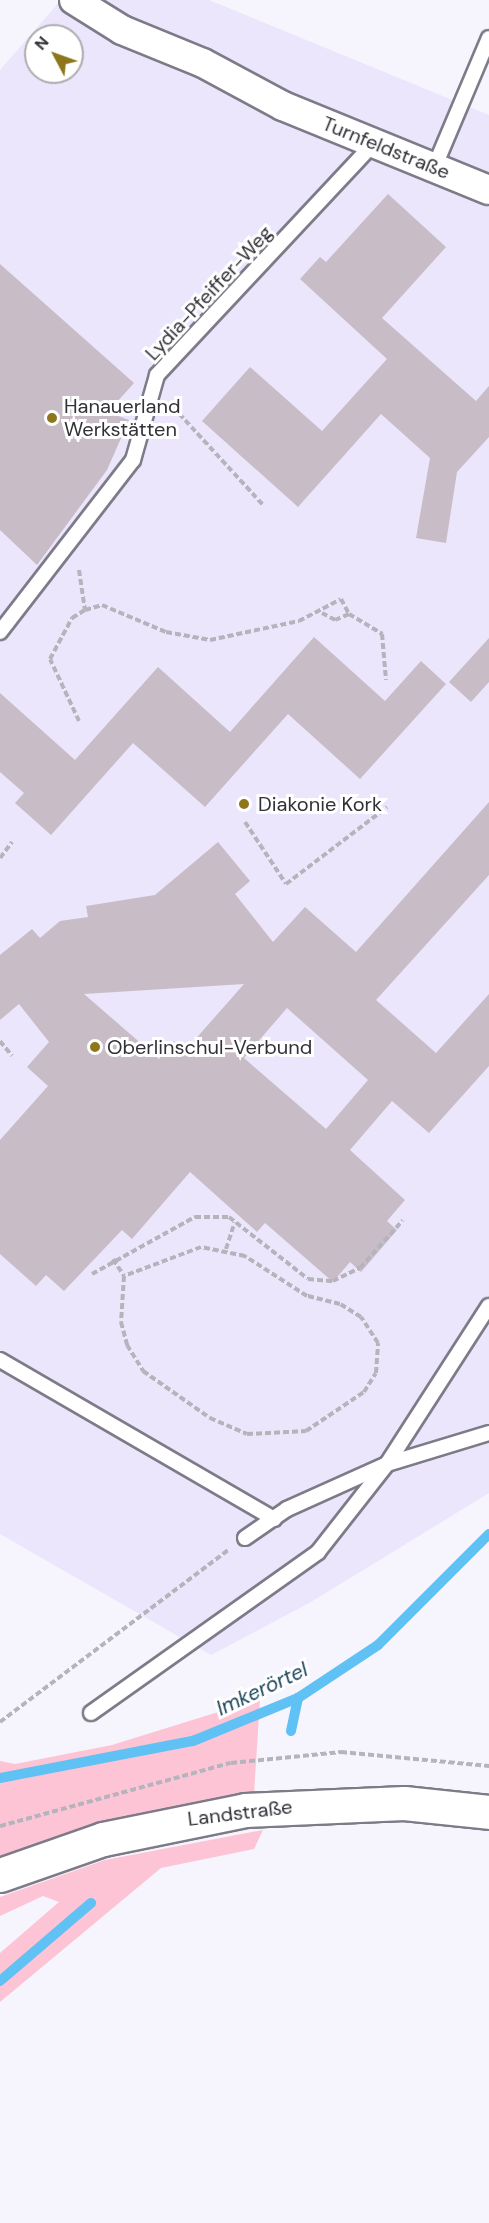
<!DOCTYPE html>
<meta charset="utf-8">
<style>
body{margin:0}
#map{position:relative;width:489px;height:2223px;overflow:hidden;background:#f6f4fd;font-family:"DM Sans",sans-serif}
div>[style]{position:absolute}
.built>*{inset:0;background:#ebe6fc}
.green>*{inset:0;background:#fcc4d4}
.stream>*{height:10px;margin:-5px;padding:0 5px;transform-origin:5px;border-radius:5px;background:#60c1f4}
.building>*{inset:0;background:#c8bcc7}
.path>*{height:4px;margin-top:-2px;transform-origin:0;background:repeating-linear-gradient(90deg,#b5b4bc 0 6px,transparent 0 9px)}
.roads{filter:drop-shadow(2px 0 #7e7b88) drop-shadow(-2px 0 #7e7b88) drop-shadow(0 2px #7e7b88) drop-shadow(0 -2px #7e7b88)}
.lane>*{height:14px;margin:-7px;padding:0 7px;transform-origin:7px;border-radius:7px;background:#fff}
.street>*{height:28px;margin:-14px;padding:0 14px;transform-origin:14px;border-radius:14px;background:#fff}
.secondary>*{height:33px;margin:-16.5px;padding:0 16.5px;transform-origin:16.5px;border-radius:16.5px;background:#fff}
.dots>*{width:16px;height:16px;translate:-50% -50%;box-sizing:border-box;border:3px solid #fff;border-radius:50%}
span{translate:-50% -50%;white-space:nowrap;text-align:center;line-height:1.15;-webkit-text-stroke:6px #fff;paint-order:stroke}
.street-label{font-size:20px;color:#323137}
.poi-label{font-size:20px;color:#323137}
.left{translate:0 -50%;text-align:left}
.water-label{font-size:21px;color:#1c455b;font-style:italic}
.north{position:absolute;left:24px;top:24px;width:60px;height:60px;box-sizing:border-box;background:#fff;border:2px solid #adadaf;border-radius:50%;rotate:311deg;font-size:16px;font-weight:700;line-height:24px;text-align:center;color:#323137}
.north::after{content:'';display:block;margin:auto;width:21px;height:27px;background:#8d761b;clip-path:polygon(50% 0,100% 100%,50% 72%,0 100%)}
</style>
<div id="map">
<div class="built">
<div style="clip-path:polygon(evenodd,61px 0,209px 0,489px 115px,489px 1493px,311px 1602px,211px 1655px,0 1534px,0 70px,61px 0,36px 36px,72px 36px,72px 72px,36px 72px,36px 36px)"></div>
</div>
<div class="green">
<div style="clip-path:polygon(260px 1699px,254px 1794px,133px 1815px,0 1856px,0 1761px,15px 1764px,112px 1745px)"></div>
<div style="clip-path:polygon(263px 1830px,254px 1849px,161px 1868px,0 2002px,0 1953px,59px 1902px,43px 1896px,0 1916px,0 1897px,105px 1860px)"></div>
</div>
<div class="stream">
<div style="left:291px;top:1731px;width:34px;rotate:-78deg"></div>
<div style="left:0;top:1778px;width:197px;rotate:-10.9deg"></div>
<div style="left:193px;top:1741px;width:113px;rotate:-22.3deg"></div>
<div style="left:298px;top:1698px;width:96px;rotate:-33.5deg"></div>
<div style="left:378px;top:1645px;width:157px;rotate:-45deg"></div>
<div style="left:0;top:1981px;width:120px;rotate:-40.6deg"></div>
</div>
<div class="building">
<div style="clip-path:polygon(388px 194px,446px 247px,382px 318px,476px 401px,489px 386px,489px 437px,457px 472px,446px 543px,416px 538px,430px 458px,381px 414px,298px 507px,202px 421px,250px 367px,322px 431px,387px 359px,300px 279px,320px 257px,326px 262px)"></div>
<div style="clip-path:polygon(0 264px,134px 383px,108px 412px,129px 420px,107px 470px,37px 565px,0 530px)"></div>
<div style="clip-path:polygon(314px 637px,385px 701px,421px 661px,446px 684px,360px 779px,288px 714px,205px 807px,133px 743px,51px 835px,15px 803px,24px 793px,0 772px,0 693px,75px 760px,158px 667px,230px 732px)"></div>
<div style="clip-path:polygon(489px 638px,489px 682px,471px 702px,449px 682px)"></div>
<div style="clip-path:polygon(evenodd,489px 802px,489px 875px,376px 1000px,436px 1053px,489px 994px,489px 1066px,429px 1133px,392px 1101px,350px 1150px,405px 1200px,387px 1221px,397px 1230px,361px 1272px,350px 1262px,333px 1282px,265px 1223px,257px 1232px,190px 1172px,132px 1239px,122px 1230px,64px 1291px,46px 1275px,36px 1286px,0 1254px,0 1140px,48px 1086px,27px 1067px,49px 1042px,19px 1004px,0 1020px,0 955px,32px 929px,40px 938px,60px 921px,88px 917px,86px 906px,155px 895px,218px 842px,250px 881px,235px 894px,273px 942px,305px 907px,356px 952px,489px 802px,244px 984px,185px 1051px,174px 1041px,159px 1059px,84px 994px,244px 984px,489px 802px,287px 1008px,368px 1080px,326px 1129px,244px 1058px,287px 1008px)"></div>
</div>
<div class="path">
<div style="left:173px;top:407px;width:134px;rotate:47.4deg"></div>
<div style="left:79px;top:570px;width:40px;rotate:81.5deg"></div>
<div style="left:322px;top:613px;width:15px;rotate:28deg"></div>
<div style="left:335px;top:620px;width:15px;rotate:-23deg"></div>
<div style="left:349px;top:614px;width:39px;rotate:31deg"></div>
<div style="left:382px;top:634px;width:46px;rotate:85deg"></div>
<div style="left:79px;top:721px;width:68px;rotate:-115.1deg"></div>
<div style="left:50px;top:659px;width:47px;rotate:-61.8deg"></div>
<div style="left:72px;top:618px;width:15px;rotate:-32deg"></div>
<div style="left:85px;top:610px;width:18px;rotate:-16deg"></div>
<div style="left:102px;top:605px;width:69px;rotate:22.9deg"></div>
<div style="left:166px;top:632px;width:45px;rotate:10.3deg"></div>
<div style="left:210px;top:640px;width:91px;rotate:-12.1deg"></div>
<div style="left:299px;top:621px;width:47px;rotate:-27.6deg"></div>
<div style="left:341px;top:599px;width:17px;rotate:62deg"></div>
<div style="left:245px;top:822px;width:74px;rotate:56.5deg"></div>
<div style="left:286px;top:884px;width:127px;rotate:-37.3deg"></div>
<div style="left:0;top:858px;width:20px;rotate:-53deg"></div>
<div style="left:0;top:1041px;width:19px;rotate:51deg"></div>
<div style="left:226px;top:1249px;width:28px;rotate:-72deg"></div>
<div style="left:113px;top:1259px;width:20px;rotate:57deg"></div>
<div style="left:124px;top:1276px;width:46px;rotate:93.7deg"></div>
<div style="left:121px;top:1322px;width:24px;rotate:75deg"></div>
<div style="left:127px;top:1345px;width:31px;rotate:58deg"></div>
<div style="left:143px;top:1371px;width:82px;rotate:35deg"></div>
<div style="left:210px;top:1418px;width:40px;rotate:23.4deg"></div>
<div style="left:247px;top:1434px;width:59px;rotate:-2.9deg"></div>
<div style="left:306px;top:1431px;width:70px;rotate:-33.9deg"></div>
<div style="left:364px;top:1392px;width:22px;rotate:-58deg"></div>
<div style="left:376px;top:1373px;width:30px;rotate:-86deg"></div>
<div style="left:378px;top:1343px;width:31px;rotate:-123deg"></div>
<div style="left:361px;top:1317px;width:25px;rotate:-148deg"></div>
<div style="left:340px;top:1304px;width:34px;rotate:-166deg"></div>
<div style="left:307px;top:1296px;width:74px;rotate:-147.2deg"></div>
<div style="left:245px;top:1256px;width:45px;rotate:-168.4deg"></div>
<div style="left:201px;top:1247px;width:82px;rotate:159.4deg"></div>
<div style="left:92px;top:1274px;width:118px;rotate:-29deg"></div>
<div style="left:195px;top:1217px;width:34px"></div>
<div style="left:229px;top:1217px;width:100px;rotate:38.1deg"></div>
<div style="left:308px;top:1279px;width:25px;rotate:5deg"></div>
<div style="left:333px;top:1281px;width:30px;rotate:-26deg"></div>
<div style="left:360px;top:1268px;width:64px;rotate:-48.1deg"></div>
<div style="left:0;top:1722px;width:286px;rotate:-37deg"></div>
<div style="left:0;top:1826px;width:239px;rotate:-15.3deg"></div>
<div style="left:231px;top:1763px;width:111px;rotate:-5.7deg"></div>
<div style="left:341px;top:1752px;width:149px;rotate:5.4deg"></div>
</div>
<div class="roads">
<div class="lane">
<div style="left:434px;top:168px;width:141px;rotate:-67.1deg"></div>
<div style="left:0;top:632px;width:217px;rotate:-52.3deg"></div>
<div style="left:133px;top:460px;width:88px;rotate:-74.2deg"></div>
<div style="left:157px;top:375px;width:316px;rotate:-46.9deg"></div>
<div style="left:0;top:1360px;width:317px;rotate:30.1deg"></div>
<div style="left:245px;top:1538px;width:51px;rotate:-34.6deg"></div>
<div style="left:287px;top:1509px;width:110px;rotate:-24.2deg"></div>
<div style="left:387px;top:1464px;width:107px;rotate:-16.9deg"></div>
<div style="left:91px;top:1713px;width:278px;rotate:-35.3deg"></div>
<div style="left:318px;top:1552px;width:112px;rotate:-51.9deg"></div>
<div style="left:387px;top:1464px;width:188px;rotate:-57.2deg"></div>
</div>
<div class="street">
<div style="left:74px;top:0;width:57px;rotate:32deg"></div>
<div style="left:122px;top:30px;width:87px;rotate:22.2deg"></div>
<div style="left:203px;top:63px;width:91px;rotate:28.3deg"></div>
<div style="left:283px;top:106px;width:222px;rotate:22.2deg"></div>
</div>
<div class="secondary">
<div style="left:0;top:1875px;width:109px;rotate:-19.3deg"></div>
<div style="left:103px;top:1839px;width:145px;rotate:-11.5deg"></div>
<div style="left:245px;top:1810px;width:159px;rotate:-2.5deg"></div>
<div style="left:404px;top:1803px;width:85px;rotate:6deg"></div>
</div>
</div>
<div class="dots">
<div style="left:52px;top:418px;background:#8d761b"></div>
<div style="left:244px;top:804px;background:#8d761b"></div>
<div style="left:95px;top:1047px;background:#8d761b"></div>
</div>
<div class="street-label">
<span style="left:386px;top:148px;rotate:22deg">Turnfeldstraße</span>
<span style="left:209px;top:293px;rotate:-47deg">Lydia-Pfeiffer-Weg</span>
<span style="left:240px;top:1813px;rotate:-7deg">Landstraße</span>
</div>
<div class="poi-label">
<span class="left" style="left:64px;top:418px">Hanauerland<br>Werkstätten</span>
<span class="left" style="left:258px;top:804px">Diakonie Kork</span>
<span class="left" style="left:107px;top:1047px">Oberlinschul-Verbund</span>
</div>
<div class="water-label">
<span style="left:262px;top:1689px;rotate:-25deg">Imkerörtel</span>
</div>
<div class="north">N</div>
</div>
